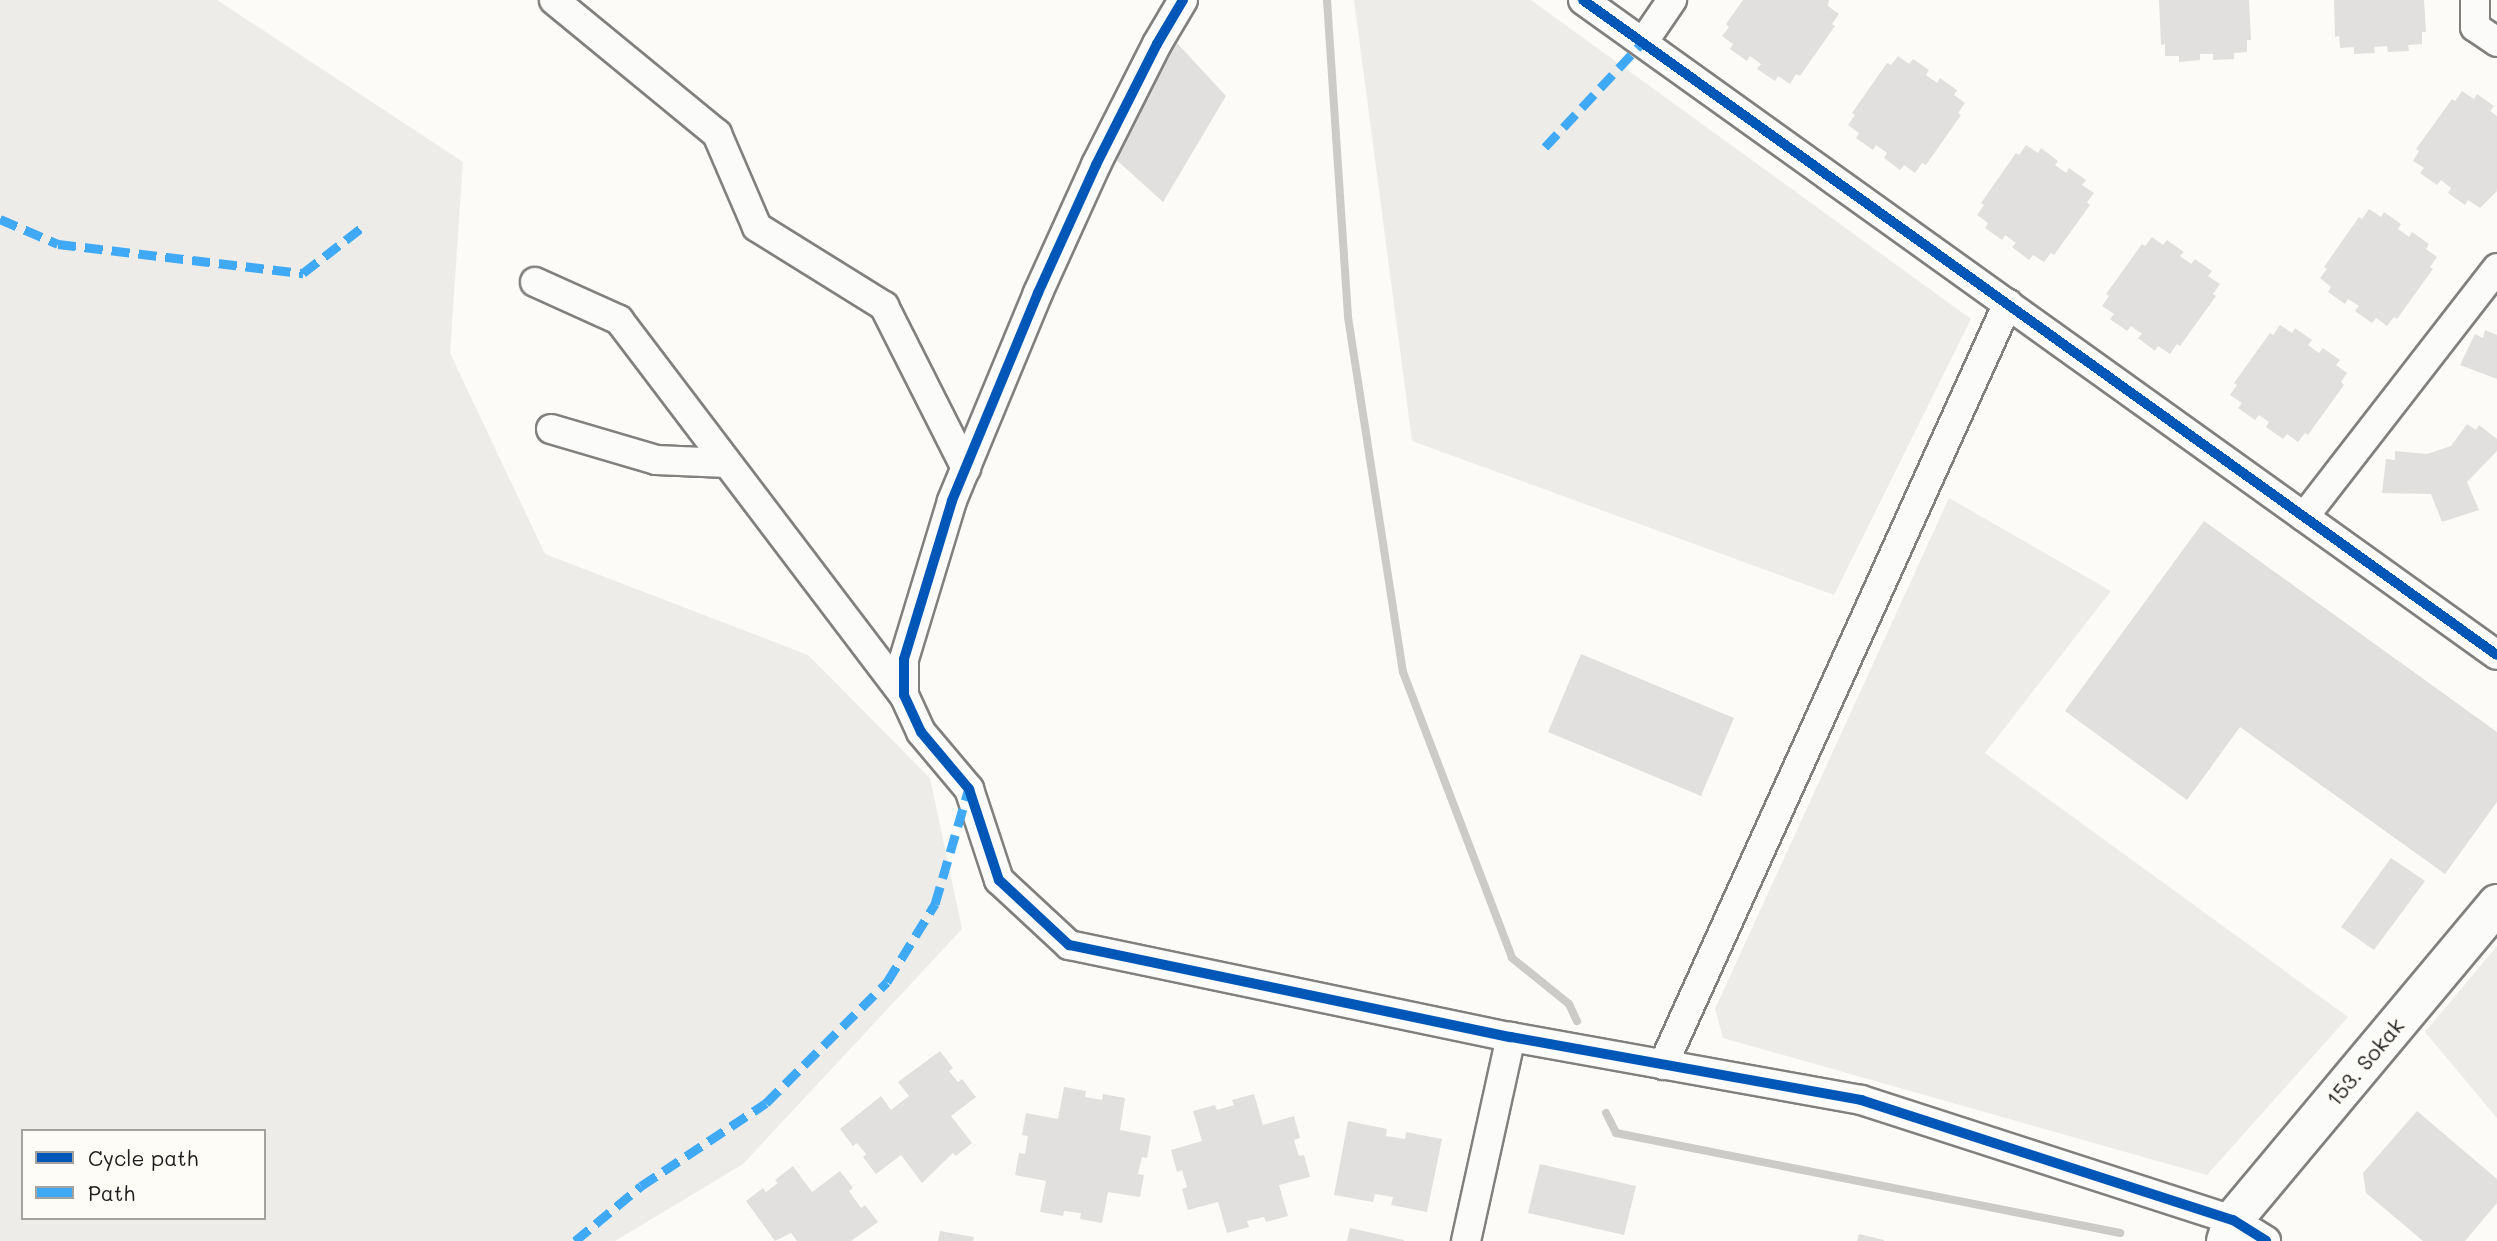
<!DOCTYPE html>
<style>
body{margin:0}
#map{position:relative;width:2497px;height:1241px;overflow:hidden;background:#fcfbf8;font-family:Mali,sans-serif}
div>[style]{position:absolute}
.green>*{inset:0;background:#edece8}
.stream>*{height:8px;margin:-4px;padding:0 4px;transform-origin:4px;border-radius:4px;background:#cccbc7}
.building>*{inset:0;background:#e1e0de}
.roads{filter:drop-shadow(2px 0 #81807f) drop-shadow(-2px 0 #81807f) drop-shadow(0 2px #81807f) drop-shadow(0 -2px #81807f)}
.street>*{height:28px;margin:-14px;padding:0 14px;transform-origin:14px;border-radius:14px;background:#fbfbf9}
.secondary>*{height:38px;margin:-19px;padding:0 19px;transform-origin:19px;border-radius:19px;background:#fbfbf9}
.quiet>*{height:9px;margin-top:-4.5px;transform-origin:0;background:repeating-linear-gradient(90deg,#3fa9f5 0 18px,transparent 0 27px)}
.cycleway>*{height:10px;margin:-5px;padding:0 5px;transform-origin:5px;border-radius:5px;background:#0057b8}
span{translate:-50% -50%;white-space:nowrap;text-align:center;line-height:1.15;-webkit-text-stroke:6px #fdfcf7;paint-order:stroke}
.street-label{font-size:21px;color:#1c1c1c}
.legend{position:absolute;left:21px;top:1129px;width:245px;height:91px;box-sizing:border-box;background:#fdfcf7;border:2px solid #a3a29f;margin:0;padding:9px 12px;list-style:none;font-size:21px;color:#1c1c1c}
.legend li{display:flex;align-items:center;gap:14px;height:35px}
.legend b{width:35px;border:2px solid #a3a29f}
</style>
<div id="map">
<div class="green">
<div style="clip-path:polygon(evenodd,0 0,217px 0,463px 162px,450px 353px,545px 554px,808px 655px,930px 778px,962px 929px,743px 1164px,615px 1241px,0 1241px,0 0,23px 1131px,264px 1131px,264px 1218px,23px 1218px,23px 1131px)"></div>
<div style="clip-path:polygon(1354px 0,1531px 0,1971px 319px,1834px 595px,1412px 441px)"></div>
<div style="clip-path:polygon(1949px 498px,2111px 591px,1985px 753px,2348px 1017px,2207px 1175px,1723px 1038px,1715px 1009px)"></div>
<div style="clip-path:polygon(2497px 946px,2497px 1118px,2425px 1032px)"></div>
</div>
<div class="stream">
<div style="left:1327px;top:0;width:318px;rotate:86.2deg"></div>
<div style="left:1348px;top:317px;width:359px;rotate:81.2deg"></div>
<div style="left:1403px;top:672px;width:306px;rotate:69.1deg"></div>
<div style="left:1512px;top:958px;width:73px;rotate:38.9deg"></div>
<div style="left:1569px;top:1004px;width:19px;rotate:65deg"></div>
<div style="left:1606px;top:1113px;width:22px;rotate:63deg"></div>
<div style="left:1616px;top:1133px;width:514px;rotate:11.22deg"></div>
</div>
<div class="building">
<div style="clip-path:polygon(1743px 0,1829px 0,1828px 6px,1839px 14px,1832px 24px,1835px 26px,1800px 76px,1796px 74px,1790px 84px,1778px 76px,1775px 81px,1757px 69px,1761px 64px,1750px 56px,1747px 61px,1730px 49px,1733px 44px,1722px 36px,1729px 27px,1726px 24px)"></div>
<div style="clip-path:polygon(2159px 0,2249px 0,2251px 40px,2247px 40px,2247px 52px,2234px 53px,2234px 59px,2213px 60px,2213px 54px,2200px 54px,2200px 60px,2179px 62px,2179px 56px,2165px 56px,2165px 44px,2161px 45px)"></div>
<div style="clip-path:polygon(2334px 0,2424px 0,2426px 32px,2422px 32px,2422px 44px,2408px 45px,2409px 51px,2388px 52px,2387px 46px,2374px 47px,2375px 53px,2354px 54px,2354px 47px,2340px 48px,2339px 36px,2335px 37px)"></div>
<div style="clip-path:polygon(1177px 43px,1226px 96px,1163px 202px,1111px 155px)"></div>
<div style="clip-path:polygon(1898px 56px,1909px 64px,1913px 59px,1929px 70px,1926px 75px,1937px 83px,1940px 78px,1957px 90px,1954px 95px,1965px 103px,1958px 113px,1961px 115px,1926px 165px,1922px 163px,1915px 173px,1904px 165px,1900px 170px,1884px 158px,1887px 153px,1876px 145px,1873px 150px,1856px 138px,1859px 133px,1848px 125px,1855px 115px,1852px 113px,1887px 63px,1891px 65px)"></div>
<div style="clip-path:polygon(2462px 91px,2474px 99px,2477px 94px,2494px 106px,2490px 111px,2497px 116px,2497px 191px,2480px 208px,2468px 200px,2465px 205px,2448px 193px,2451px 188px,2441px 180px,2437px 185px,2420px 173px,2424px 168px,2413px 161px,2419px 151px,2416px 149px,2452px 99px,2455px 101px)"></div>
<div style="clip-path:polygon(2026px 145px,2038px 153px,2041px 148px,2058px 161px,2055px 165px,2066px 173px,2069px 168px,2086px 180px,2082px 185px,2094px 193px,2087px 202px,2090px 205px,2054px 255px,2051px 253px,2044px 262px,2033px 255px,2029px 260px,2012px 247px,2016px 243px,2005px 235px,2002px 240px,1985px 228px,1988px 223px,1977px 215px,1984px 205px,1981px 203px,2016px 153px,2019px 155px)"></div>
<div style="clip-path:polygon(2369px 209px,2381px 217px,2384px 212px,2401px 224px,2398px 229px,2409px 237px,2412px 232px,2429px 244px,2426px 249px,2437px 257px,2430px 267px,2433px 269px,2397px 319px,2394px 317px,2387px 326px,2376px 318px,2372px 323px,2355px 311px,2359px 306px,2348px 299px,2345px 304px,2328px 292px,2331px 287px,2320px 278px,2327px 269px,2324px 267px,2359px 217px,2362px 219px)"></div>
<div style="clip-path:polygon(2152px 237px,2163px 245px,2167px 240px,2184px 252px,2180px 256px,2191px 264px,2195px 259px,2212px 271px,2208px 276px,2220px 284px,2213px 294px,2216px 296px,2180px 346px,2177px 344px,2170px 354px,2158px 346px,2155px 351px,2138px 338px,2142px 334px,2131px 326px,2127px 331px,2110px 319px,2114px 314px,2102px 306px,2109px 296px,2106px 294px,2142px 244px,2145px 246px)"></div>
<div style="clip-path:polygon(2280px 325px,2292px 333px,2295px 328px,2312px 340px,2308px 345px,2319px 353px,2323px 348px,2340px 360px,2336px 365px,2347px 373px,2341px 382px,2344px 385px,2308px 435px,2305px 433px,2298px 442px,2287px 434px,2283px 439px,2266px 427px,2269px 422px,2259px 415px,2255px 420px,2238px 408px,2242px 403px,2230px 395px,2237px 385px,2234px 383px,2270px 333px,2273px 335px)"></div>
<div style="clip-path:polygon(2485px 330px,2497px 335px,2497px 379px,2460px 365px,2475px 334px,2483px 338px)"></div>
<div style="clip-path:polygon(2467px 424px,2476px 430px,2479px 425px,2497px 439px,2497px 451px,2467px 482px,2479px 510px,2442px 522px,2431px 494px,2382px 493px,2386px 459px,2395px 460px,2395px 451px,2427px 454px,2451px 446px)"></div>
<div style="clip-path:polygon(2204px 521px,2497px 732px,2497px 802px,2445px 874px,2240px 727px,2187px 800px,2065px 711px)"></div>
<div style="clip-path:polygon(1581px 654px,1734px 718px,1701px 796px,1548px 732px)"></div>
<div style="clip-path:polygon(2391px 858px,2425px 881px,2374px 950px,2341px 927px)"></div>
<div style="clip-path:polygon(940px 1051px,953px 1068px,949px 1071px,958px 1082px,962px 1079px,976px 1097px,951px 1116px,972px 1143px,956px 1156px,953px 1153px,922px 1183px,901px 1155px,876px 1174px,863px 1157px,866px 1154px,857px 1143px,853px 1146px,840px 1129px,881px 1096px,891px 1110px,909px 1096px,898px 1082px)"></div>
<div style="clip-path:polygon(1064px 1087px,1086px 1091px,1085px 1097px,1102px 1100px,1103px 1094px,1125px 1098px,1120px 1130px,1151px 1136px,1147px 1158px,1142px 1157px,1138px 1174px,1144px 1175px,1140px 1197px,1108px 1192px,1102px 1223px,1080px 1219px,1081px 1213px,1064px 1211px,1063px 1216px,1040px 1212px,1046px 1181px,1015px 1175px,1019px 1153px,1025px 1154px,1028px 1136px,1022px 1135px,1026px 1113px,1058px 1119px)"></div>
<div style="clip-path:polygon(1254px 1094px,1263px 1125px,1294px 1116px,1300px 1138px,1294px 1140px,1299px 1156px,1304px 1155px,1310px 1177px,1279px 1185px,1288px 1216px,1266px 1222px,1264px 1217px,1247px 1221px,1249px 1227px,1227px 1233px,1218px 1202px,1188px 1210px,1182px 1189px,1187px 1187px,1182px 1170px,1177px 1172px,1171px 1150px,1202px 1141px,1193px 1111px,1215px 1105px,1217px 1110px,1234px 1105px,1232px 1100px)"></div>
<div style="clip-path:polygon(2417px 1111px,2497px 1179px,2497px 1203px,2465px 1241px,2423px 1241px,2366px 1193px,2363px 1173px)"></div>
<div style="clip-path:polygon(1348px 1121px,1387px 1129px,1386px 1136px,1405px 1139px,1406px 1132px,1442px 1139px,1427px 1212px,1391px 1205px,1393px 1197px,1375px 1194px,1373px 1202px,1334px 1195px)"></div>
<div style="clip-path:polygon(1540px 1164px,1636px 1186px,1624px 1235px,1528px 1213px)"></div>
<div style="clip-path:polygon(793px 1166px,812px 1192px,840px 1171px,853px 1188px,849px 1191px,861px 1208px,865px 1205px,878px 1222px,851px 1241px,797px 1241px,791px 1233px,775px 1241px,746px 1201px,763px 1188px,766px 1192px,778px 1183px,775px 1180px)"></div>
<div style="clip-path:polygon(1350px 1228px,1404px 1240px,1404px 1241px,1347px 1241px)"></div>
<div style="clip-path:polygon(940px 1231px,974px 1237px,973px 1241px,938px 1241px)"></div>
<div style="clip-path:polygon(1859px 1234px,1884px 1240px,1884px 1241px,1857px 1241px)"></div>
</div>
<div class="roads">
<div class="street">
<div style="left:554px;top:0;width:211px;rotate:39.4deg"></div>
<div style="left:717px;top:134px;width:101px;rotate:66.7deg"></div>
<div style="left:757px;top:227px;width:150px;rotate:31.9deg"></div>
<div style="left:884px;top:306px;width:182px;rotate:63.2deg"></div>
<div style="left:1183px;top:0;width:51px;rotate:120.6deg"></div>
<div style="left:1157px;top:44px;width:136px;rotate:116.8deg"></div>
<div style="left:1096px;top:165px;width:141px;rotate:114.4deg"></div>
<div style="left:1038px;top:293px;width:225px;rotate:112.5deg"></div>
<div style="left:952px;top:501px;width:165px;rotate:106.9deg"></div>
<div style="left:904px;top:659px;width:36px;rotate:90deg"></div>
<div style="left:904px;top:695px;width:41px;rotate:65.3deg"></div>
<div style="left:921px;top:732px;width:75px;rotate:49.9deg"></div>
<div style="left:969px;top:789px;width:96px;rotate:71.8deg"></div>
<div style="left:999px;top:880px;width:96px;rotate:42.9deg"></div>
<div style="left:1069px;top:945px;width:451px;rotate:11.8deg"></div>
<div style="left:1511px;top:1037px;width:356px;rotate:10.2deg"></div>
<div style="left:1861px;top:1100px;width:391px;rotate:17.9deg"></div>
<div style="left:2233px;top:1220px;width:39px;rotate:32deg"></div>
<div style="left:1583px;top:0;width:1124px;rotate:35.63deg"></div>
<div style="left:2475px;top:0;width:27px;rotate:90deg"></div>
<div style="left:2475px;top:27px;width:27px;rotate:34deg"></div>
<div style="left:1644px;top:41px;width:50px;rotate:-55.7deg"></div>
<div style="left:535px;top:282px;width:92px;rotate:24.3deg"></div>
<div style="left:619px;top:320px;width:471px;rotate:52.8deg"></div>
<div style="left:551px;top:429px;width:109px;rotate:16.4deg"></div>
<div style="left:656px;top:460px;width:71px;rotate:2.4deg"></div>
<div style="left:2304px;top:517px;width:315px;rotate:-52.2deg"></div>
<div style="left:1663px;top:1065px;width:836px;rotate:-65.64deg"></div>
<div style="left:1466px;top:1241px;width:209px;rotate:-77.6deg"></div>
</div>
<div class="secondary">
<div style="left:2226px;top:1241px;width:22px;rotate:-72deg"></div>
<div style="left:2233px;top:1220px;width:412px;rotate:-50.1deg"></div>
</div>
</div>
<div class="quiet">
<div style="left:1545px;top:147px;width:145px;rotate:-47deg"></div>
<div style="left:0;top:219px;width:63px;rotate:23.3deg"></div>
<div style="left:58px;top:244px;width:247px;rotate:6.8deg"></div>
<div style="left:303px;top:273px;width:78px;rotate:-37.7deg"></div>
<div style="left:575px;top:1241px;width:86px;rotate:-39.8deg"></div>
<div style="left:641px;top:1186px;width:150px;rotate:-33.6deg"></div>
<div style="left:766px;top:1103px;width:171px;rotate:-45deg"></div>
<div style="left:887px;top:982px;width:92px;rotate:-58.4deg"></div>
<div style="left:935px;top:904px;width:118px;rotate:-73.7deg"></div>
</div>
<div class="cycleway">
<div style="left:1183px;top:0;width:51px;rotate:120.6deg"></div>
<div style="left:1157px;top:44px;width:136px;rotate:116.8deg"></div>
<div style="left:1096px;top:165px;width:141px;rotate:114.4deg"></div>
<div style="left:1038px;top:293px;width:225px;rotate:112.5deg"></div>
<div style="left:952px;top:501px;width:165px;rotate:106.9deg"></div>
<div style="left:904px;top:659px;width:36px;rotate:90deg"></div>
<div style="left:904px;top:695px;width:41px;rotate:65.3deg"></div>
<div style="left:921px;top:732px;width:75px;rotate:49.9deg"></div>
<div style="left:969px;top:789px;width:96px;rotate:71.8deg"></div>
<div style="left:999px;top:880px;width:96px;rotate:42.9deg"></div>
<div style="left:1069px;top:945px;width:451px;rotate:11.8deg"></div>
<div style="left:1511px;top:1037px;width:356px;rotate:10.2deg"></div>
<div style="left:1861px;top:1100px;width:391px;rotate:17.9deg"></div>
<div style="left:2233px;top:1220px;width:39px;rotate:32deg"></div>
<div style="left:1583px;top:0;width:1124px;rotate:35.63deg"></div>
</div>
<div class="street-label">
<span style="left:2365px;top:1062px;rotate:-50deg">153. Sokak</span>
</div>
<ul class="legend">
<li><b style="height:9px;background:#0057b8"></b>Cycle path</li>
<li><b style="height:9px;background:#3fa9f5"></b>Path</li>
</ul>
</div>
